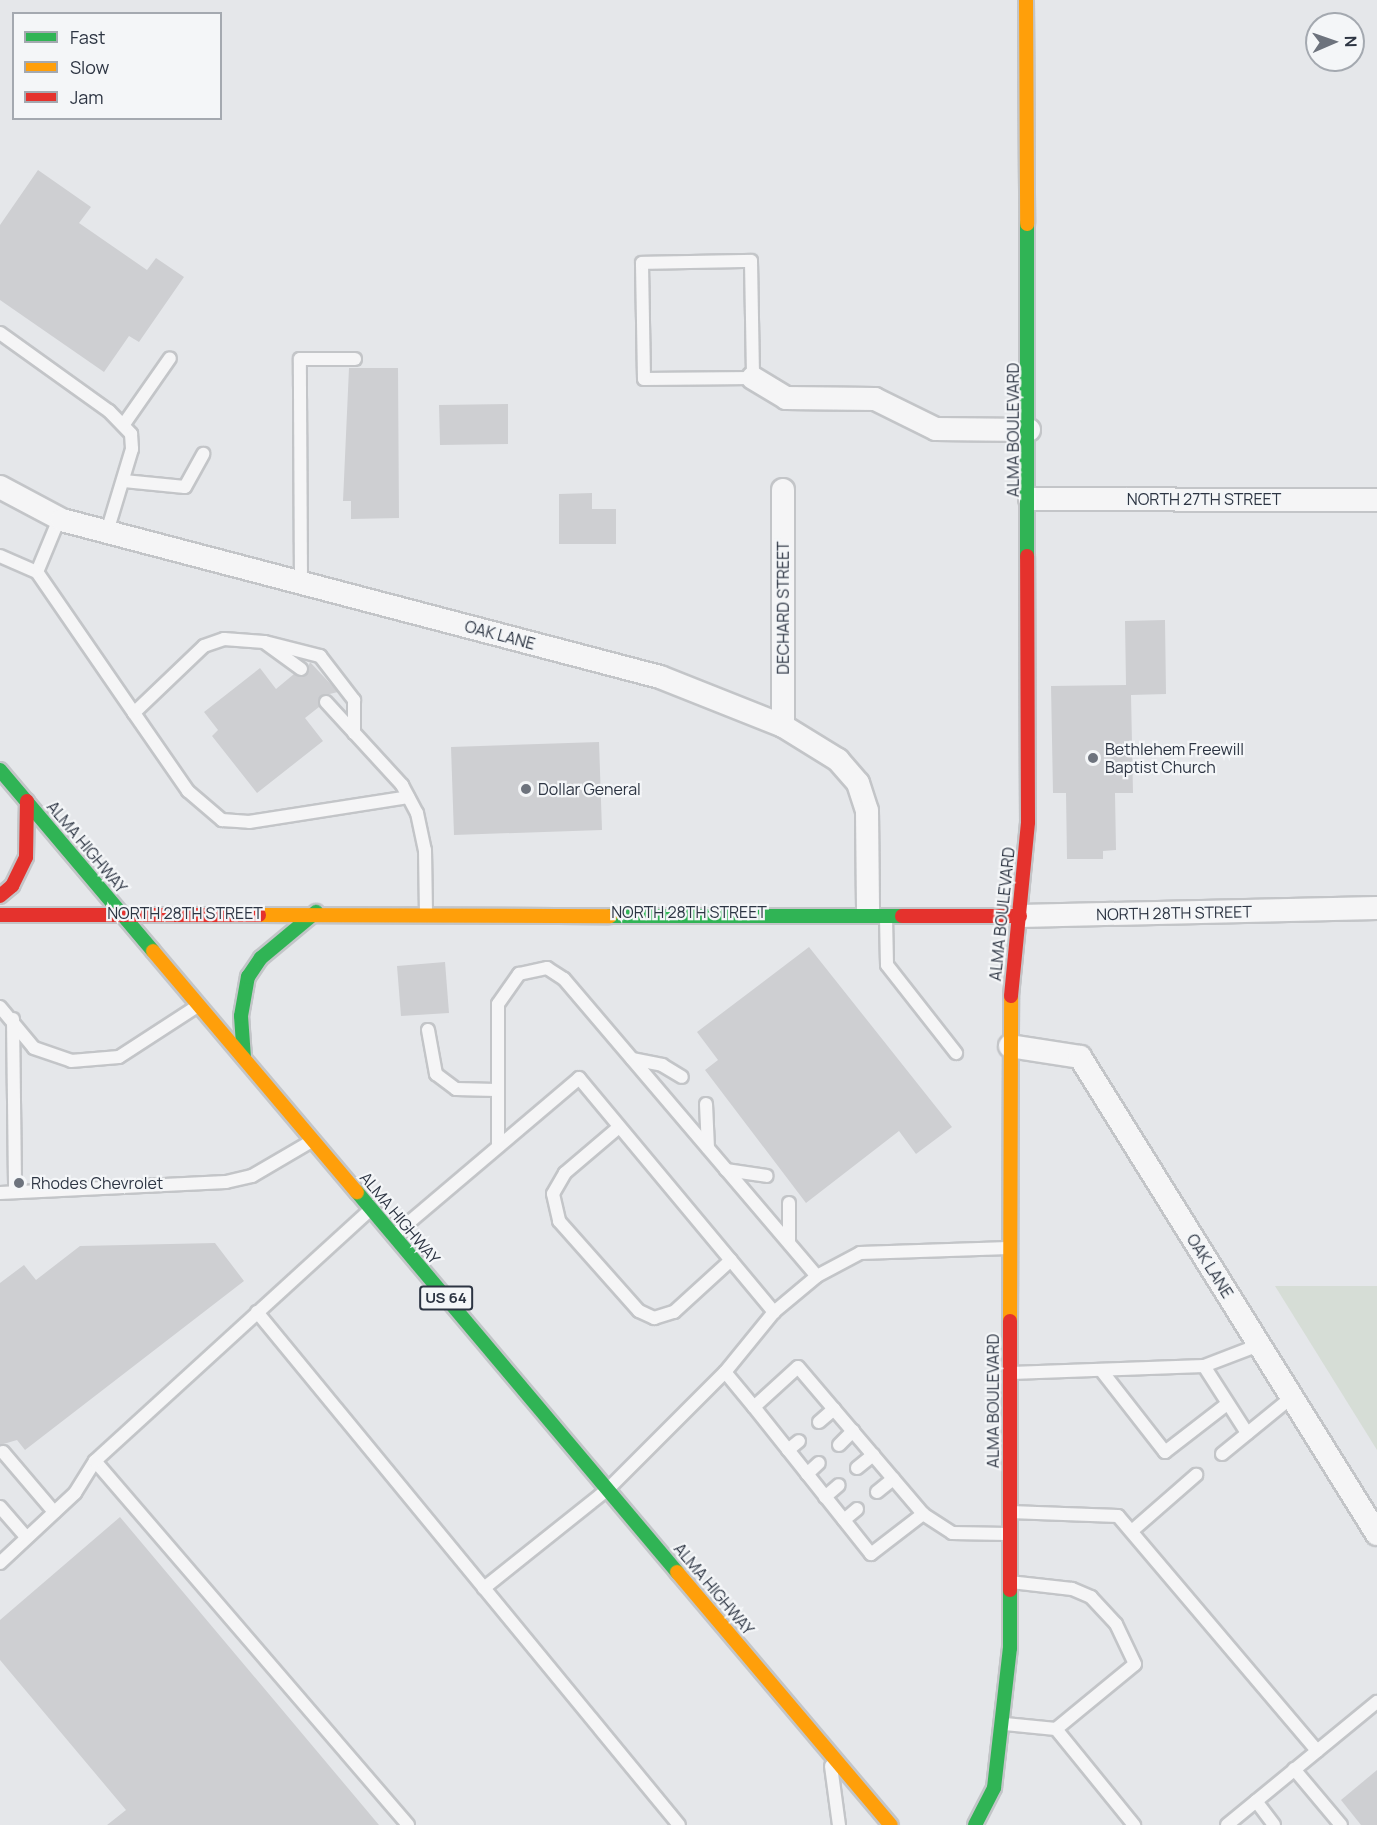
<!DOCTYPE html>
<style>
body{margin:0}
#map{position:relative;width:1377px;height:1825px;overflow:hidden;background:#e5e7ea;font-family:Manrope,sans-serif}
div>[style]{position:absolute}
.green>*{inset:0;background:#d6ddd6}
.building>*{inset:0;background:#cecfd2}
.roads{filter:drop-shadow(2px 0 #c3c5c8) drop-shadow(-2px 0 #c3c5c8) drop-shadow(0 2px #c3c5c8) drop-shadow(0 -2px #c3c5c8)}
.lane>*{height:12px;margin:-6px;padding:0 6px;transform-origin:6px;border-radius:6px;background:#f5f5f6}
.street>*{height:22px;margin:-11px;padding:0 11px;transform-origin:11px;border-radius:11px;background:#f5f5f6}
.fast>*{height:14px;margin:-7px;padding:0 7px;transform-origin:7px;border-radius:7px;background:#30b455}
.slow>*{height:14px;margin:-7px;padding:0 7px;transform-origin:7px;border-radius:7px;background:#ff9f0a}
.jam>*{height:14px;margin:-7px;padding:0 7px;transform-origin:7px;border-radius:7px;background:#e5322d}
.dots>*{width:16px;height:16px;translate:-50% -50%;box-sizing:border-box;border:3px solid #f4f6f8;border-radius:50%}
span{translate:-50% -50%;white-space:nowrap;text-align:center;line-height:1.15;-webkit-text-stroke:4.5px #f4f6f8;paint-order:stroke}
.shield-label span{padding:2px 4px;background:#f4f6f8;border:2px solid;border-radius:4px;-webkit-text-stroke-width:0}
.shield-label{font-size:15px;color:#2d3543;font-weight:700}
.street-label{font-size:16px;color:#2d3543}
.poi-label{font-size:16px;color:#2d3543}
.left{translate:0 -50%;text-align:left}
.legend{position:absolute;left:12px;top:12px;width:210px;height:108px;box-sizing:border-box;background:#f4f6f8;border:2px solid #a4a9b0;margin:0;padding:8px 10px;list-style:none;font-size:18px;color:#2d3543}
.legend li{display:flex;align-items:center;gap:12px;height:30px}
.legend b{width:30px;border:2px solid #a4a9b0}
.north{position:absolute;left:1305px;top:12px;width:60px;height:60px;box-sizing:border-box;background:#f4f6f8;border:2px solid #a4a9b0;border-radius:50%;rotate:88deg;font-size:16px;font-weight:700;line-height:24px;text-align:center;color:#2d3543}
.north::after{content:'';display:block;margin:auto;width:21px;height:27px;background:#6d737d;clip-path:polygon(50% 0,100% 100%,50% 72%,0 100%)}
</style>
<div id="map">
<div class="green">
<div style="clip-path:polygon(1275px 1286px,1377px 1286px,1377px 1450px)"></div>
</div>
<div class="building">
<div style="clip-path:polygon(38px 170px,91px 207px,79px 223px,147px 270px,156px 258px,184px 277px,139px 342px,129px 336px,104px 372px,0 300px,0 225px)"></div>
<div style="clip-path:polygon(349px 368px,398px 368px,399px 518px,351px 519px,351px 501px,343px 501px)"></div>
<div style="clip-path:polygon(508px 404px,508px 444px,440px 445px,439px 405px)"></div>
<div style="clip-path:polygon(592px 493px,592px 509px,616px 509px,616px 544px,559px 544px,559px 494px)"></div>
<div style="clip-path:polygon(1165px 620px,1166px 694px,1131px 695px,1133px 793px,1115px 793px,1116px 850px,1103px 851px,1103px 859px,1067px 859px,1066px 793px,1053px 793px,1051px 686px,1126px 685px,1125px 621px)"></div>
<div style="clip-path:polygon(310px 662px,338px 692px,321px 696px,319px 707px,305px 718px,323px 741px,257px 793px,212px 736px,218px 730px,204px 712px,260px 668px,276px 689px,294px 674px,305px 676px)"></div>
<div style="clip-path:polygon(599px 742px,602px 830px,454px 835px,451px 747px)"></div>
<div style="clip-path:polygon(809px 947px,952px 1127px,916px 1154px,899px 1131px,806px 1203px,705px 1070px,718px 1060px,697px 1032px)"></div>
<div style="clip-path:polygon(445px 962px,449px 1013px,401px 1016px,397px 966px)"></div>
<div style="clip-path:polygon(215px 1243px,244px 1281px,25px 1450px,17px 1440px,0 1445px,0 1283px,24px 1265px,36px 1280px,80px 1246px)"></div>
<div style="clip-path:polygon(120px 1517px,379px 1825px,107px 1825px,126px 1810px,0 1660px,0 1620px)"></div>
<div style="clip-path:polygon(1377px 1770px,1377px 1825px,1361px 1825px,1341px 1800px)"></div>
</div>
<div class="roads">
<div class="lane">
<div style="left:751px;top:261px;width:117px;rotate:89deg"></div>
<div style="left:753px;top:378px;width:109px;rotate:179.5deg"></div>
<div style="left:644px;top:379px;width:116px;rotate:-91deg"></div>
<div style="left:642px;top:263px;width:109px;rotate:-1.1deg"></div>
<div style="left:0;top:333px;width:134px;rotate:35.6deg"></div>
<div style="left:109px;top:411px;width:32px;rotate:46deg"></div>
<div style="left:131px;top:434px;width:15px;rotate:86deg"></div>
<div style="left:132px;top:449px;width:87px;rotate:106.8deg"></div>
<div style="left:124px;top:424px;width:80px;rotate:-55.1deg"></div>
<div style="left:124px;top:481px;width:61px;rotate:5.6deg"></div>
<div style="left:185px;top:487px;width:38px;rotate:-61deg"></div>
<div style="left:59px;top:519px;width:57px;rotate:112.5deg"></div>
<div style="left:37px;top:572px;width:171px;rotate:55.5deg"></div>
<div style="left:0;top:556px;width:40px;rotate:23.4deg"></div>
<div style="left:301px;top:583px;width:224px;rotate:-90.3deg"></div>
<div style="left:300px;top:359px;width:55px"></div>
<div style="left:265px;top:642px;width:57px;rotate:14.3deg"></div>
<div style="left:320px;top:656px;width:56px;rotate:52.3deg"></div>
<div style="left:354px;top:700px;width:33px;rotate:90deg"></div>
<div style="left:301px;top:669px;width:46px;rotate:-143.9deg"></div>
<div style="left:264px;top:642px;width:40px;rotate:-175.7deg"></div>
<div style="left:224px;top:639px;width:21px;rotate:161deg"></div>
<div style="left:204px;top:646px;width:97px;rotate:136.3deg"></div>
<div style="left:134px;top:713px;width:95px;rotate:55.3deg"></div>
<div style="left:188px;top:791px;width:45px;rotate:40.5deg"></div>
<div style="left:222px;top:820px;width:27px;rotate:4deg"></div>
<div style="left:249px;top:822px;width:161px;rotate:-8.9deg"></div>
<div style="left:326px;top:702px;width:113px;rotate:47.5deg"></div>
<div style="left:402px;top:785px;width:32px;rotate:62deg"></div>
<div style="left:417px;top:813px;width:38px;rotate:78deg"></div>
<div style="left:425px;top:850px;width:62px;rotate:89.1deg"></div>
<div style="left:886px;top:917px;width:48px;rotate:88.8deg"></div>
<div style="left:887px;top:965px;width:112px;rotate:51.9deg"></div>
<div style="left:0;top:1007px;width:53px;rotate:50.3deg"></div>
<div style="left:34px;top:1048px;width:39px;rotate:19deg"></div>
<div style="left:71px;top:1061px;width:48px;rotate:-4.8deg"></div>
<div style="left:119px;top:1057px;width:95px;rotate:-33deg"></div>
<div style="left:13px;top:1019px;width:173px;rotate:89.3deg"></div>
<div style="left:428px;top:1030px;width:45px;rotate:79.7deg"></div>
<div style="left:436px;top:1074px;width:25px;rotate:37deg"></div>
<div style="left:456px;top:1089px;width:40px;rotate:1.4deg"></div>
<div style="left:632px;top:1059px;width:31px;rotate:11deg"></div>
<div style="left:662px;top:1065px;width:23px;rotate:31deg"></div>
<div style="left:706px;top:1104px;width:44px;rotate:87.4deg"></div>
<div style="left:619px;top:1127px;width:71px;rotate:139.6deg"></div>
<div style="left:565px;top:1173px;width:24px;rotate:120deg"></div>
<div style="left:553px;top:1194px;width:28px;rotate:77deg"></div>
<div style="left:559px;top:1221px;width:120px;rotate:48.4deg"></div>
<div style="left:639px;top:1311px;width:17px;rotate:25deg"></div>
<div style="left:654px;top:1318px;width:21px;rotate:-17deg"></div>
<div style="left:674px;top:1312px;width:77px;rotate:-42.4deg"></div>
<div style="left:498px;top:1146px;width:142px;rotate:-90deg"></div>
<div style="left:498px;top:1004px;width:37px;rotate:-55deg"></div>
<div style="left:519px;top:974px;width:29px;rotate:-12deg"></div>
<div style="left:547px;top:968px;width:20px;rotate:33deg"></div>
<div style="left:564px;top:979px;width:390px;rotate:49.6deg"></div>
<div style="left:726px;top:1170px;width:41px;rotate:8.3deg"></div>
<div style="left:0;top:1193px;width:226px;rotate:-2.8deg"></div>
<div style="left:226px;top:1182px;width:27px;rotate:-13deg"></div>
<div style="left:252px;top:1176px;width:69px;rotate:-30.3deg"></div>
<div style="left:393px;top:1236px;width:244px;rotate:-40.3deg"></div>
<div style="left:579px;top:1078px;width:305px;rotate:50.2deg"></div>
<div style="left:774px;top:1312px;width:77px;rotate:129.2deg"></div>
<div style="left:725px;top:1372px;width:165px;rotate:135deg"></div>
<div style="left:608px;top:1489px;width:159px;rotate:141.4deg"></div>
<div style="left:789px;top:1242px;width:39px;rotate:-90deg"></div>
<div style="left:257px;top:1312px;width:664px;rotate:50.56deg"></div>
<div style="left:774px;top:1312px;width:56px;rotate:-39.9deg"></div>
<div style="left:817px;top:1276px;width:49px;rotate:-28.1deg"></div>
<div style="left:860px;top:1253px;width:149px;rotate:-1.9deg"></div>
<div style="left:1204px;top:1366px;width:80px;rotate:57.3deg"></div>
<div style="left:1101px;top:1370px;width:104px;rotate:52deg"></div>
<div style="left:1165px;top:1452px;width:78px;rotate:-37.7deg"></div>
<div style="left:725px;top:1372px;width:45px;rotate:50.4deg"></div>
<div style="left:754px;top:1407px;width:59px;rotate:-42.3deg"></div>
<div style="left:798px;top:1367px;width:193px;rotate:49.6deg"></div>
<div style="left:923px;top:1514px;width:35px;rotate:33deg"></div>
<div style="left:952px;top:1533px;width:56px;rotate:1deg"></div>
<div style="left:1011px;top:1373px;width:193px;rotate:-2.1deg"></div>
<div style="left:1204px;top:1366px;width:59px;rotate:-20.9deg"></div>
<div style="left:754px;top:1407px;width:188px;rotate:51.5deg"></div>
<div style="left:871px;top:1554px;width:66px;rotate:-37.6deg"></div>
<div style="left:819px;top:1422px;width:20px;rotate:-41deg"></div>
<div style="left:839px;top:1445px;width:20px;rotate:-45deg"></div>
<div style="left:788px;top:1450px;width:14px;rotate:-39deg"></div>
<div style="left:3px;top:1452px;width:79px;rotate:49.6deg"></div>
<div style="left:1222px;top:1454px;width:90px;rotate:-39.2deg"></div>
<div style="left:95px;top:1461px;width:480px;rotate:49.3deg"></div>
<div style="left:857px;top:1468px;width:21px;rotate:-39deg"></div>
<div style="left:807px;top:1474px;width:16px;rotate:-43deg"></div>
<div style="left:877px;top:1492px;width:21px;rotate:-39deg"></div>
<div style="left:825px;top:1497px;width:18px;rotate:-41deg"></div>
<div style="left:0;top:1507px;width:40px;rotate:49deg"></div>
<div style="left:1010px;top:1512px;width:108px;rotate:2.1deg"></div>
<div style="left:1118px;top:1516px;width:308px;rotate:49.7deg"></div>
<div style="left:844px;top:1520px;width:17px;rotate:-40deg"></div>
<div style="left:1133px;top:1530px;width:84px;rotate:-41.1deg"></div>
<div style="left:0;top:1563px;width:103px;rotate:-43deg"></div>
<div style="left:75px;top:1493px;width:38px;rotate:-58deg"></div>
<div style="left:95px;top:1461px;width:372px;rotate:-42.4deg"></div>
<div style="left:1005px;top:1724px;width:51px;rotate:5.6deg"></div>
<div style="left:1056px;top:1729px;width:102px;rotate:-39.4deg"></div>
<div style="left:1135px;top:1664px;width:44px;rotate:-115.4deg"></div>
<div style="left:1116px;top:1624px;width:37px;rotate:-133deg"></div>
<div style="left:1091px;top:1597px;width:21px;rotate:-157deg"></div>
<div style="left:1072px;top:1589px;width:61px;rotate:-173.5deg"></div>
<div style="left:1056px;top:1729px;width:124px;rotate:50.9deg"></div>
<div style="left:831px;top:1766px;width:60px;rotate:82.3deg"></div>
<div style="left:1294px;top:1769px;width:73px;rotate:50deg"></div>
<div style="left:1256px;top:1801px;width:30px;rotate:53deg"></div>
<div style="left:1227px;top:1825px;width:194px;rotate:-39.4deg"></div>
</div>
<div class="street">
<div style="left:753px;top:378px;width:39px;rotate:31deg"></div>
<div style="left:786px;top:398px;width:89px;rotate:0.6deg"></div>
<div style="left:875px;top:399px;width:68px;rotate:26.2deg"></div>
<div style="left:936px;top:429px;width:93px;rotate:0.6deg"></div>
<div style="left:0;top:487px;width:70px;rotate:28deg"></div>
<div style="left:62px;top:520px;width:618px;rotate:14.71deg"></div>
<div style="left:660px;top:677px;width:132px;rotate:21.7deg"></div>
<div style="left:783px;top:726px;width:65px;rotate:31.7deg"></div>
<div style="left:838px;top:760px;width:30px;rotate:49deg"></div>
<div style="left:858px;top:783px;width:29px;rotate:72deg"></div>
<div style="left:867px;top:811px;width:101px;rotate:89.4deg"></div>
<div style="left:1030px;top:499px;width:347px;rotate:0.2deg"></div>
<div style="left:783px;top:726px;width:236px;rotate:-90deg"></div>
<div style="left:1020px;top:916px;width:357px;rotate:-1.3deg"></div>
<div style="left:1010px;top:1046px;width:71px;rotate:8.9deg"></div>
<div style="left:1080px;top:1057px;width:562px;rotate:58.09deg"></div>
</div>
<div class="fast">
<div style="left:1027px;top:224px;width:332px;rotate:90deg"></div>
<div style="left:0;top:770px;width:237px;rotate:49.8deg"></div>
<div style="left:610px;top:916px;width:292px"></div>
<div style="left:244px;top:1058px;width:42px;rotate:-94.1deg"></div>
<div style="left:241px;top:1016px;width:40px;rotate:-80deg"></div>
<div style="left:248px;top:977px;width:23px;rotate:-56deg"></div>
<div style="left:261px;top:958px;width:72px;rotate:-39.9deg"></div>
<div style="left:357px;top:1192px;width:497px;rotate:49.9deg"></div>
<div style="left:975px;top:1825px;width:42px;rotate:-62.8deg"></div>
<div style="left:994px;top:1788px;width:141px;rotate:-83.5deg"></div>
<div style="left:1010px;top:1648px;width:58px;rotate:-90deg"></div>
</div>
<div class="slow">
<div style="left:1026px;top:0;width:224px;rotate:89.7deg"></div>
<div style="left:259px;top:915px;width:351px;rotate:0.2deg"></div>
<div style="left:153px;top:951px;width:316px;rotate:49.8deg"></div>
<div style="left:1010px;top:1321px;width:325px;rotate:-89.8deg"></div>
<div style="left:677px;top:1572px;width:331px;rotate:49.8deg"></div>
</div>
<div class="jam">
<div style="left:0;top:896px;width:16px;rotate:-40deg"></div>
<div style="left:12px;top:886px;width:32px;rotate:-64deg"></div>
<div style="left:26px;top:857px;width:56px;rotate:-89deg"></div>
<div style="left:0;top:915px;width:259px"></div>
<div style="left:902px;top:916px;width:118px"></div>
<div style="left:1011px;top:996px;width:175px;rotate:-84.4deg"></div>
<div style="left:1028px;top:822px;width:266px;rotate:-90.2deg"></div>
<div style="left:1010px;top:1590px;width:269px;rotate:-90deg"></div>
</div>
</div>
<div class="dots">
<div style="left:1093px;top:758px;background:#6d737d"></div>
<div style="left:526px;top:789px;background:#6d737d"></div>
<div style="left:19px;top:1183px;background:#6d737d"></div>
</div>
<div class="shield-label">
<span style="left:446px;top:1298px">US 64</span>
</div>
<div class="street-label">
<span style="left:1013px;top:430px;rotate:-90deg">ALMA BOULEVARD</span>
<span style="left:1204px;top:499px">NORTH 27TH STREET</span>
<span style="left:783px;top:608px;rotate:-90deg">DECHARD STREET</span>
<span style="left:500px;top:635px;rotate:15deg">OAK LANE</span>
<span style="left:87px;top:847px;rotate:50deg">ALMA HIGHWAY</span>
<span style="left:689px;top:912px">NORTH 28TH STREET</span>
<span style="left:185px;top:913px">NORTH 28TH STREET</span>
<span style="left:1174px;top:913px;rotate:-1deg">NORTH 28TH STREET</span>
<span style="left:1002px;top:914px;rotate:-84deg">ALMA BOULEVARD</span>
<span style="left:400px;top:1218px;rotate:50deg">ALMA HIGHWAY</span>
<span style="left:1210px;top:1266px;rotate:58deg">OAK LANE</span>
<span style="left:993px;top:1401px;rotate:-90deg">ALMA BOULEVARD</span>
<span style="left:714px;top:1589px;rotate:50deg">ALMA HIGHWAY</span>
</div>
<div class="poi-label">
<span class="left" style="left:1105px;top:758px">Bethlehem Freewill<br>Baptist Church</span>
<span class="left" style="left:538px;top:789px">Dollar General</span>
<span class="left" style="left:31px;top:1183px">Rhodes Chevrolet</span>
</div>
<ul class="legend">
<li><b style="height:8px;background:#30b455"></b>Fast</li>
<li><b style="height:8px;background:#ff9f0a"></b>Slow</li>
<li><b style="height:8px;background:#e5322d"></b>Jam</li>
</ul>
<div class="north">N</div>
</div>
